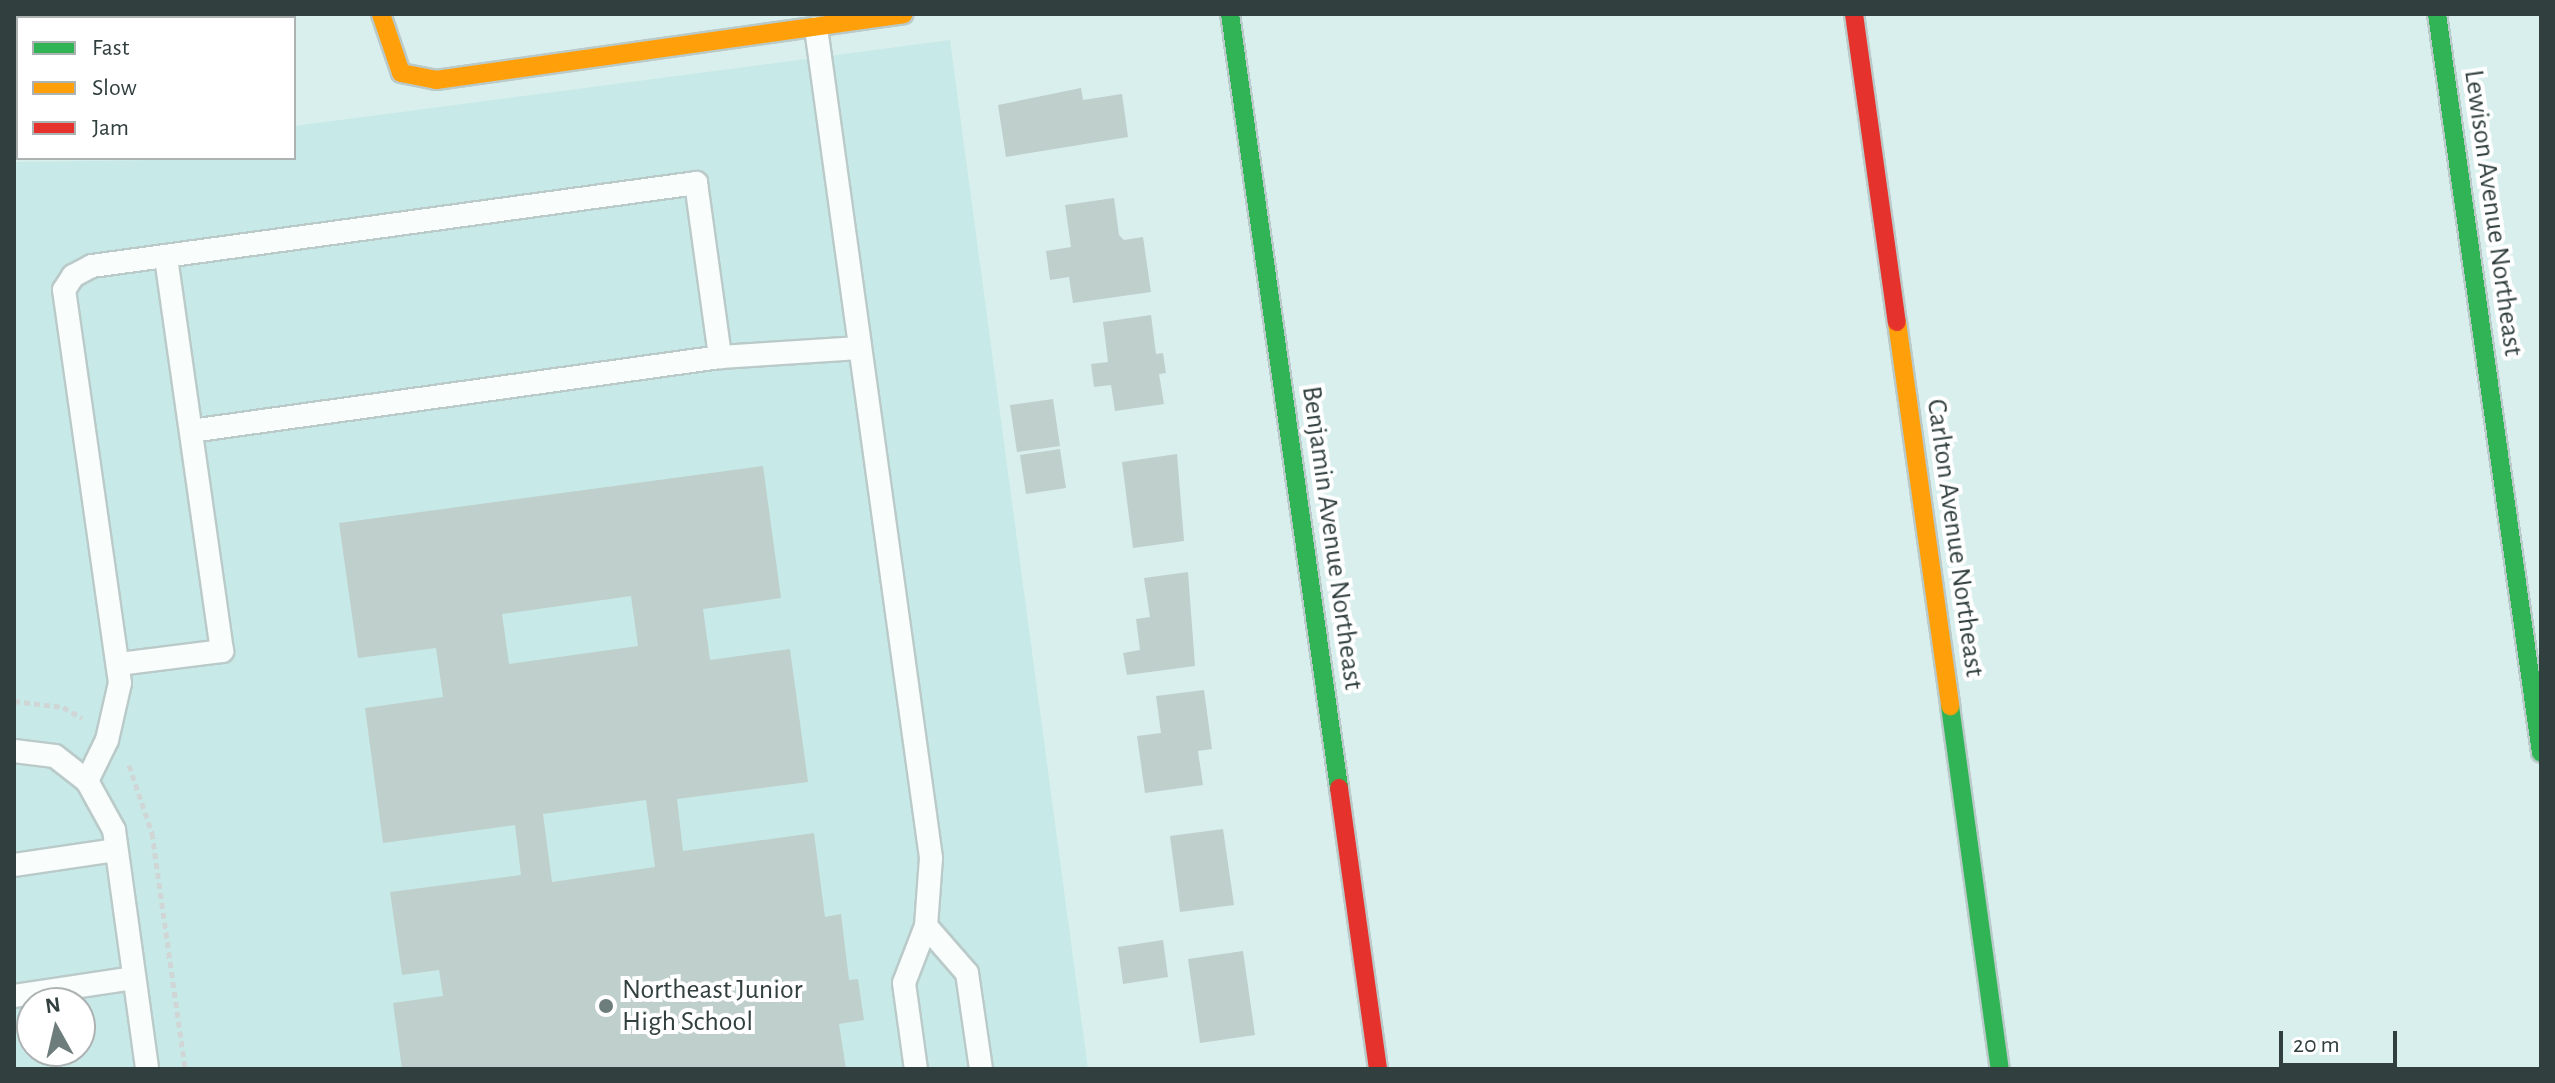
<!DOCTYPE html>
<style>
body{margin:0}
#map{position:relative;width:2555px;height:1083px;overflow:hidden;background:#d9efed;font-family:"Alegreya Sans",sans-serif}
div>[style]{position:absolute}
.built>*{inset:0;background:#c7eae8}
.building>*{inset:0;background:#bfcfcb}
.path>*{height:5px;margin-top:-2.5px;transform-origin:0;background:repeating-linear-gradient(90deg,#d0d6d5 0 6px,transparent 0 10px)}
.roads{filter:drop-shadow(2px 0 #bacac9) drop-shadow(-2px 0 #bacac9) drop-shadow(0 2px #bacac9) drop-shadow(0 -2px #bacac9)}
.lane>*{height:22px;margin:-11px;padding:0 11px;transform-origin:11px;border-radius:11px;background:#f9fdfc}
.fast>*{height:18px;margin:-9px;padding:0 9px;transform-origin:9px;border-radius:9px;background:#30b455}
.slow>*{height:18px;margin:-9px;padding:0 9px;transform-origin:9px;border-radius:9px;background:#ff9f0a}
.jam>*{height:18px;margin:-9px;padding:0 9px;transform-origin:9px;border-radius:9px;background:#e5322d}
.dots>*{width:22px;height:22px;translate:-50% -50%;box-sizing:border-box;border:4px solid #fff;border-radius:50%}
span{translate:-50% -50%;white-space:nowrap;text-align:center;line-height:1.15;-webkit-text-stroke:8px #fff;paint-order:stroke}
.street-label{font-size:28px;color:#313f3e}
.poi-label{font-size:28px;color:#313f3e}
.left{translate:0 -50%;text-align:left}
.frame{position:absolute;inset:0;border:16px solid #313f3e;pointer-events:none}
.legend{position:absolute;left:16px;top:16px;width:280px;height:144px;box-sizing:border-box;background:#fff;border:2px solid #adb2b2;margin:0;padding:10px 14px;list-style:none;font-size:24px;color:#313f3e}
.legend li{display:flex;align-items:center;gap:16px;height:40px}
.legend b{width:40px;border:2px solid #adb2b2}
.north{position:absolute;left:16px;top:987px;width:80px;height:80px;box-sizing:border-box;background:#fff;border:2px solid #adb2b2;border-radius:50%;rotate:352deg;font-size:22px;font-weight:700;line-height:32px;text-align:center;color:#313f3e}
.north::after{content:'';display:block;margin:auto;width:28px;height:36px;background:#6c7d7b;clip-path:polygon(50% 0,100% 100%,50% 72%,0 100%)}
.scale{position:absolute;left:2279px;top:1031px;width:118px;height:36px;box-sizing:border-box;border:4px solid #313f3e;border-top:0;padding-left:10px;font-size:24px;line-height:28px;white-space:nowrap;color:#313f3e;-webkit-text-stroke:6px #fff;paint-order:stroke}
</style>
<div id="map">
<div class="built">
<div style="clip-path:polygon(evenodd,950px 40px,1088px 1069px,14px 1069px,14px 162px,294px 158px,294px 126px,950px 40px,32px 1003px,80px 1003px,80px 1051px,32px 1051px,32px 1003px)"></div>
</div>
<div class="building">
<div style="clip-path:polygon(1081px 88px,1083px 100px,1122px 94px,1128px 137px,1006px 157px,998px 105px)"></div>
<div style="clip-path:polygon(1114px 198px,1119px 235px,1124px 240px,1143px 237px,1151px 292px,1073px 303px,1069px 277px,1050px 280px,1046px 251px,1071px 247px,1065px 205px)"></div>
<div style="clip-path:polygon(1151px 315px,1156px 354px,1163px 353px,1166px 373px,1159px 374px,1164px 404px,1115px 411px,1111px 385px,1094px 387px,1091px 364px,1108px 362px,1103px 322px)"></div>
<div style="clip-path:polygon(1053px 399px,1060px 446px,1017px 452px,1010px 405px)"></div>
<div style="clip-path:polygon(1060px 449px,1066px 488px,1026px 494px,1020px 455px)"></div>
<div style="clip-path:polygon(1177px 454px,1184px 541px,1133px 548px,1122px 462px)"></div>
<div style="clip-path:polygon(evenodd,763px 466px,781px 598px,703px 609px,710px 660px,790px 649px,808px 782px,677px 799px,683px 851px,814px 833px,825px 917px,841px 914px,849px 980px,858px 979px,864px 1020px,839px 1024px,846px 1069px,402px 1069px,393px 1003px,443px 996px,439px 970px,402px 975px,390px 892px,521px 875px,515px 825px,383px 843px,365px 708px,443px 697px,436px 648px,358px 658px,339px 523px,763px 466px,631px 596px,638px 646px,509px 664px,502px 614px,631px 596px,763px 466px,646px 800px,655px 867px,552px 882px,543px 814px,646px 800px)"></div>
<div style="clip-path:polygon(1188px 572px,1195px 666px,1127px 675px,1123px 653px,1140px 650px,1136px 619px,1150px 617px,1144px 578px)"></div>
<div style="clip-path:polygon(1204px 690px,1212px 749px,1198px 751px,1203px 785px,1145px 793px,1137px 736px,1161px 733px,1156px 696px)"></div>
<div style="clip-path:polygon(1223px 829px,1234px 905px,1180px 912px,1170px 836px)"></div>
<div style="clip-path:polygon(1163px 940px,1168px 977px,1123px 984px,1118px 947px)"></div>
<div style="clip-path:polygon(1243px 951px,1255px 1035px,1200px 1043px,1188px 959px)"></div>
</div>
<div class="path">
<div style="left:14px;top:701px;width:49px;rotate:7deg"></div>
<div style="left:63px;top:707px;width:22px;rotate:30deg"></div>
<div style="left:129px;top:765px;width:72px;rotate:71.3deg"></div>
<div style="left:152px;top:833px;width:238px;rotate:82deg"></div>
</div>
<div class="roads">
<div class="lane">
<div style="left:816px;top:28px;width:838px;rotate:82.11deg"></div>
<div style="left:931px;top:858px;width:68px;rotate:94.2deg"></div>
<div style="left:926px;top:926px;width:61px;rotate:111.1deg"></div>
<div style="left:904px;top:983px;width:87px;rotate:82.1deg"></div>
<div style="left:191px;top:431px;width:534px;rotate:-7.96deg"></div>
<div style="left:720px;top:357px;width:140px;rotate:-3.7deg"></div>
<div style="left:119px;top:664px;width:104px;rotate:-7.2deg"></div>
<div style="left:222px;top:651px;width:399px;rotate:-98.1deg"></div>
<div style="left:14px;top:751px;width:41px;rotate:7deg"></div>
<div style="left:55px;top:756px;width:41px;rotate:38deg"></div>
<div style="left:87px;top:781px;width:56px;rotate:61.1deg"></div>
<div style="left:114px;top:830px;width:241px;rotate:82.1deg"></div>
<div style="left:87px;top:781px;width:46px;rotate:-64deg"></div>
<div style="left:107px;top:740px;width:58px;rotate:-77.2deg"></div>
<div style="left:120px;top:683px;width:397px;rotate:-98.1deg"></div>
<div style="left:64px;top:290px;width:17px;rotate:-57deg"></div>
<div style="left:73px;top:276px;width:21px;rotate:-28deg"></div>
<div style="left:92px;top:266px;width:610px;rotate:-7.82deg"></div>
<div style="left:696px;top:183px;width:176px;rotate:82.1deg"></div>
<div style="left:14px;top:865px;width:103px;rotate:-8.4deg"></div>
<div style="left:926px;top:926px;width:62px;rotate:48.9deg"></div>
<div style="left:967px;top:973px;width:97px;rotate:81.7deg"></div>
<div style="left:14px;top:996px;width:121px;rotate:-8.5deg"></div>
</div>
<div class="fast">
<div style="left:1230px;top:14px;width:782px;rotate:81.98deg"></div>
<div style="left:2437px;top:14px;width:746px;rotate:81.99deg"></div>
<div style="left:1950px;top:706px;width:366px;rotate:82.2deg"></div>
</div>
<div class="slow">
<div style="left:381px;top:14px;width:62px;rotate:71.3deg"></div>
<div style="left:401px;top:73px;width:36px;rotate:11deg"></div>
<div style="left:436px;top:80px;width:472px;rotate:-8deg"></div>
<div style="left:1897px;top:322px;width:388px;rotate:82.1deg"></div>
</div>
<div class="jam">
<div style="left:1854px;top:14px;width:311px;rotate:82.1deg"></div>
<div style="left:1339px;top:788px;width:284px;rotate:82.1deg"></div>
</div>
</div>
<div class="dots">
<div style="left:606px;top:1006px;background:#6c7d7b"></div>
</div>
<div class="street-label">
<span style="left:2493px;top:213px;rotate:82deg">Lewison Avenue Northeast</span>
<span style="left:1332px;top:538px;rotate:82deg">Benjamin Avenue Northeast</span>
<span style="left:1955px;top:538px;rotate:82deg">Carlton Avenue Northeast</span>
</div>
<div class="poi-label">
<span class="left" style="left:622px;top:1006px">Northeast Junior<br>High School</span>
</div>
<div class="frame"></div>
<ul class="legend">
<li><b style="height:10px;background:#30b455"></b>Fast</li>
<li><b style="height:10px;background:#ff9f0a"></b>Slow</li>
<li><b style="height:10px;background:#e5322d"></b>Jam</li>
</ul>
<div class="north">N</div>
<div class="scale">20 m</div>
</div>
